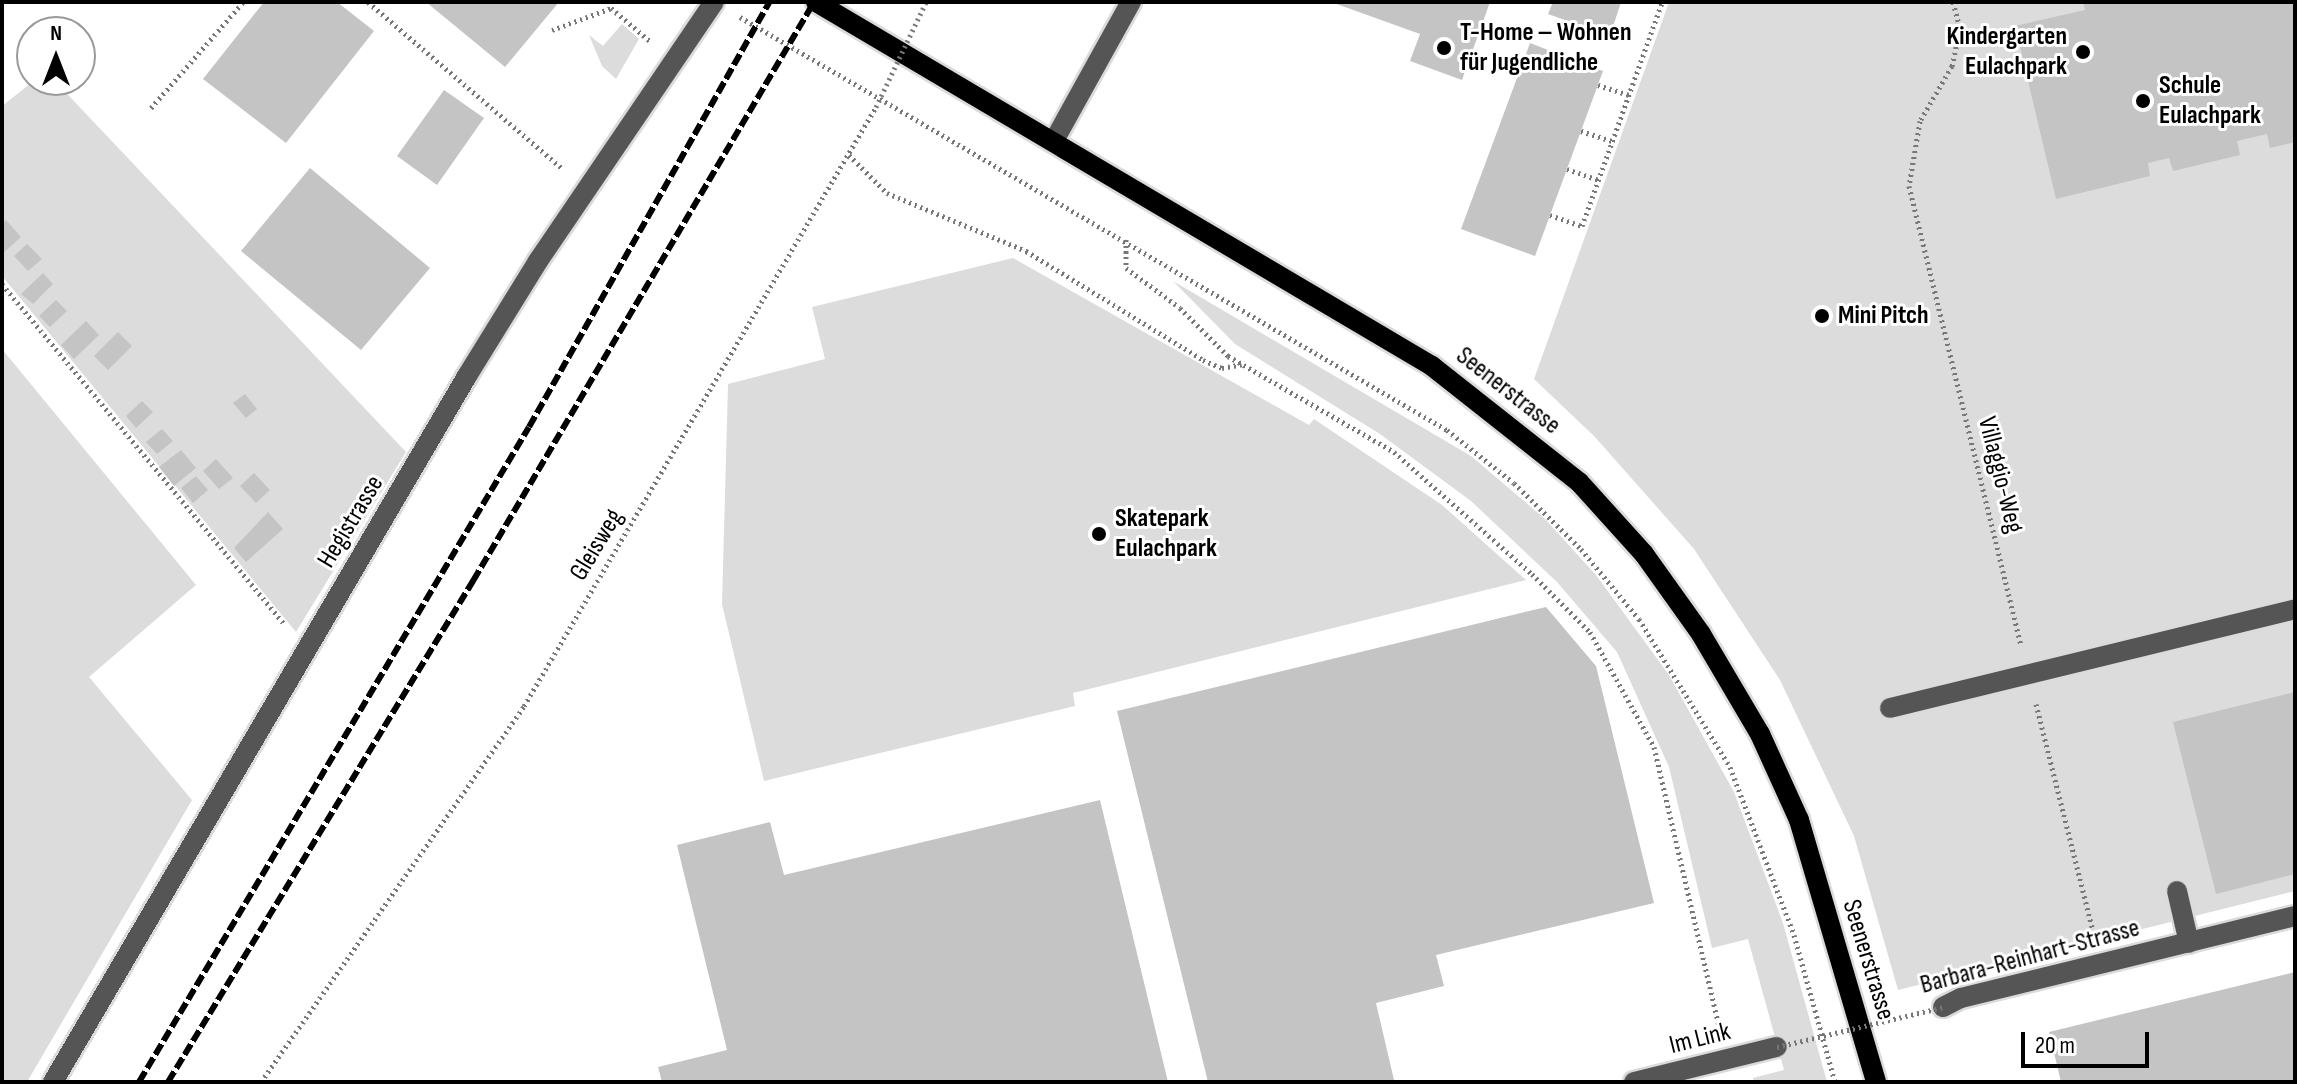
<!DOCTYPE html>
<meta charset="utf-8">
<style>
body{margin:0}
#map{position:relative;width:2297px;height:1084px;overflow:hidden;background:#fff;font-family:"Sofia Sans Condensed",sans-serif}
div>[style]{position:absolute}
.green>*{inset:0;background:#dcdcdc}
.building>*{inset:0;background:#c4c4c4}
.path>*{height:5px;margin-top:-2.5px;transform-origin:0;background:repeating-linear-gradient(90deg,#777 0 2px,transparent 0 6px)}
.roads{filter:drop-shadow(2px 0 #dbdbdb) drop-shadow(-2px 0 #dbdbdb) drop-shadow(0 2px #dbdbdb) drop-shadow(0 -2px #dbdbdb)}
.minor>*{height:20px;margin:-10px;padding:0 10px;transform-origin:10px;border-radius:10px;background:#555}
.major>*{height:20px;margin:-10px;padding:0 10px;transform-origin:10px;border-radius:10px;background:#000}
.rail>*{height:6px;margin-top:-3px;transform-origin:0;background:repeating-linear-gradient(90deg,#000 0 12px,transparent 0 16px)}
.path-bridge>*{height:5px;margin-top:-2.5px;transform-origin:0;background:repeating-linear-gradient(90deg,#777 0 2px,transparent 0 6px)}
.dots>*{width:22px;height:22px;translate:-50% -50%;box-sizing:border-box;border:4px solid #fff;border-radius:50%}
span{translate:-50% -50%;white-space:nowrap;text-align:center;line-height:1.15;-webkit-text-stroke:6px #fff;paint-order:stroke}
.poi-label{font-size:26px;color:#000;font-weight:700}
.left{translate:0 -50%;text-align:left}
.right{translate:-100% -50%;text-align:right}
.street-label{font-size:26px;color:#000}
.frame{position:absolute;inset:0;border:4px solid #000;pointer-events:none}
.north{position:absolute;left:16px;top:16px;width:80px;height:80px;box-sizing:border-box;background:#fff;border:2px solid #999;border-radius:50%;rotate:0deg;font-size:22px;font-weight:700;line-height:32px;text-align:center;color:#000}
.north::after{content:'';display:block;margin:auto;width:28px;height:36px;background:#000;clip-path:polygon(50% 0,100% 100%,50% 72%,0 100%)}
.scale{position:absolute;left:2021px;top:1032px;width:128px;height:36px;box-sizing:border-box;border:4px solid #000;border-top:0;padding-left:10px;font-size:24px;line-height:28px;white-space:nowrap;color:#000;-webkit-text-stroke:6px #fff;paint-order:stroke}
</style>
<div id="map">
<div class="green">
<div style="clip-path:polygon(1669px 2px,2295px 2px,2295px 891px,1898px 990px,1854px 836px,1780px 680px,1694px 549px,1595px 437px,1534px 379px)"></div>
<div style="clip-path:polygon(622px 24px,639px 39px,616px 79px,602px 66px,589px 35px,603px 46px)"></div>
<div style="clip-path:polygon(35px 80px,54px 80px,406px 452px,296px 632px,2px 276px,2px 106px)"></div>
<div style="clip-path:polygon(1013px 258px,1309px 425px,1314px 419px,1442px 505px,1526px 580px,1073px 693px,1075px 706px,764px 781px,722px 604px,728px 384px,825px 359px,812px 307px)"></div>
<div style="clip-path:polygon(1173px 281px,1471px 456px,1545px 519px,1596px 575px,1669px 675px,1734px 792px,1783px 923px,1827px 1082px,1754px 1082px,1753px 1078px,1784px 1070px,1748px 939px,1712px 948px,1669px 767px,1617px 652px,1557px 582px,1471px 501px,1380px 434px,1235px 344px)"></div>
<div style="clip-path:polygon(2px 349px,196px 585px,89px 677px,192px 800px,27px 1082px,2px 1082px)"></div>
</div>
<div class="building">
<div style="clip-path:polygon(264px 2px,337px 2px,374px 31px,286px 143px,203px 79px)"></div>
<div style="clip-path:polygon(426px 2px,559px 2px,505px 67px)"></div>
<div style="clip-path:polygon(1331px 2px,1490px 2px,1462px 80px,1410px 61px,1420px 34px)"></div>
<div style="clip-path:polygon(1553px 2px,1621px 2px,1610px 36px,1548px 14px)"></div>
<div style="clip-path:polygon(2083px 2px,2295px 2px,2295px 142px,2270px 148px,2267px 134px,2237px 141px,2240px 155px,2173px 171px,2169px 158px,2148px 163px,2150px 176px,2056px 199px,2015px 26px,2085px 10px)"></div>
<div style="clip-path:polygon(1530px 43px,1603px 71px,1535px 256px,1461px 229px)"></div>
<div style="clip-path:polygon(444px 90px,484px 118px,437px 185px,397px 156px)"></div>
<div style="clip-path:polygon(310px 168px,430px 268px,361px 350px,241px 251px)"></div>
<div style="clip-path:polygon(6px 220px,21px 237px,2px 254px,2px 224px)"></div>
<div style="clip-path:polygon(27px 244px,42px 259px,28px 271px,14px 256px)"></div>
<div style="clip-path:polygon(43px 273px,53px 284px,33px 304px,21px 294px)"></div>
<div style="clip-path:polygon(56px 300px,67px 311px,50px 327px,39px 316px)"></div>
<div style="clip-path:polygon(86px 321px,99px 335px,74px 359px,61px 345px)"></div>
<div style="clip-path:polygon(118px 332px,132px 346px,108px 370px,94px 356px)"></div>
<div style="clip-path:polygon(245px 394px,257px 409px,246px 418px,233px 403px)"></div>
<div style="clip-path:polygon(142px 401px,153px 412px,136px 428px,126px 416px)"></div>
<div style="clip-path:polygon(162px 429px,173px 441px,157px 454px,146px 442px)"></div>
<div style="clip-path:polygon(181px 450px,196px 468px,174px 486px,159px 467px)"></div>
<div style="clip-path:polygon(216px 459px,233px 478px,219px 489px,203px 471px)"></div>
<div style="clip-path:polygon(254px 473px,270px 490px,256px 503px,240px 486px)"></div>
<div style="clip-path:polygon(196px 476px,208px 490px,193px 503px,181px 488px)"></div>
<div style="clip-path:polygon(268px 512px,283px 529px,246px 562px,234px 548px)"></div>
<div style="clip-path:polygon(1546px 607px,1596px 666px,1654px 903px,1436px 955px,1444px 986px,1376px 1003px,1394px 1080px,1208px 1082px,1117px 711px)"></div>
<div style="clip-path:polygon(2295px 692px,2295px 874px,2216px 894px,2173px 722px)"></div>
<div style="clip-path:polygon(1100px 800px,1168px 1082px,662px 1082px,658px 1067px,727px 1050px,677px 845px,770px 822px,784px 875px)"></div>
<div style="clip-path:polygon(2295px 972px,2295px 1082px,2061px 1082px,2049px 1032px)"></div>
</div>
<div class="path">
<div style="left:368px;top:2px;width:258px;rotate:40.6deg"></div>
<div style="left:1953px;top:2px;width:28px;rotate:75deg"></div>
<div style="left:1960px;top:29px;width:38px;rotate:102deg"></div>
<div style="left:1952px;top:66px;width:64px;rotate:120.2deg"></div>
<div style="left:1920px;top:121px;width:66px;rotate:99.6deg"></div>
<div style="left:1909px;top:186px;width:471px;rotate:76.3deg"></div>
<div style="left:740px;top:17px;width:819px;rotate:30.29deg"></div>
<div style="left:1447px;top:430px;width:85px;rotate:38.3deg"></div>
<div style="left:1514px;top:483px;width:94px;rotate:44.6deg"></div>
<div style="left:1581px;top:549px;width:91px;rotate:50.4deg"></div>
<div style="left:1639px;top:619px;width:174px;rotate:58.4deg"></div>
<div style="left:1730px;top:767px;width:180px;rotate:69.1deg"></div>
<div style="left:1794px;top:935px;width:153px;rotate:74.4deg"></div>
<div style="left:552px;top:30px;width:63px;rotate:-20.4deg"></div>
<div style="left:611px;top:8px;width:52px;rotate:40.4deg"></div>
<div style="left:1598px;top:85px;width:33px;rotate:18deg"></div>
<div style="left:151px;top:108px;width:140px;rotate:-49deg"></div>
<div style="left:1581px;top:131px;width:33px;rotate:18deg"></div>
<div style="left:849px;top:155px;width:54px;rotate:45deg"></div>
<div style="left:887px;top:193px;width:151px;rotate:22.6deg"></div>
<div style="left:1026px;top:251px;width:208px;rotate:31.6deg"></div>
<div style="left:1203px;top:360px;width:21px;rotate:23deg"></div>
<div style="left:1222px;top:368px;width:20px;rotate:-11deg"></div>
<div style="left:1567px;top:169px;width:34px;rotate:19deg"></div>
<div style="left:1550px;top:215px;width:34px;rotate:19deg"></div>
<div style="left:1582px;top:226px;width:238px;rotate:-70.3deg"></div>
<div style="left:1126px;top:239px;width:29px;rotate:90deg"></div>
<div style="left:1126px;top:268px;width:67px;rotate:36.5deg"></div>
<div style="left:1180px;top:308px;width:68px;rotate:45deg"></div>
<div style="left:1228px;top:356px;width:192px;rotate:30deg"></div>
<div style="left:1394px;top:452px;width:184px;rotate:41.5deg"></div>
<div style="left:1532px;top:574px;width:82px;rotate:45deg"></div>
<div style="left:1590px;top:632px;width:132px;rotate:60.9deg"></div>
<div style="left:1654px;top:747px;width:291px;rotate:76.9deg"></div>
<div style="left:2px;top:284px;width:443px;rotate:50.3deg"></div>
<div style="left:2036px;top:704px;width:238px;rotate:75.9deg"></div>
<div style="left:261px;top:1082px;width:459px;rotate:-55deg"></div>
<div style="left:524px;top:706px;width:695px;rotate:-59.56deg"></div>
</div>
<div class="roads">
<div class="minor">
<div style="left:1055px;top:139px;width:157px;rotate:-61deg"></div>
<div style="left:1890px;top:708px;width:417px;rotate:-13.7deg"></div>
<div style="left:2177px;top:891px;width:53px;rotate:77deg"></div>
<div style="left:1943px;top:1007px;width:20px;rotate:-27deg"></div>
<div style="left:1961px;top:998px;width:344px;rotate:-13.8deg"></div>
<div style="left:53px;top:1082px;width:818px;rotate:-59.61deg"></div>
<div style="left:467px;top:376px;width:135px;rotate:-58.3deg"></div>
<div style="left:538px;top:261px;width:313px;rotate:-55.8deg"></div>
<div style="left:1634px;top:1082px;width:147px;rotate:-13.8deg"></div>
</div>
<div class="major">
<div style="left:816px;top:2px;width:716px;rotate:30.58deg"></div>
<div style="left:1432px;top:366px;width:187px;rotate:38.3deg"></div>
<div style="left:1579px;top:482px;width:97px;rotate:47.9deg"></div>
<div style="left:1644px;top:554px;width:98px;rotate:54.5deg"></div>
<div style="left:1701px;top:634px;width:116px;rotate:59.5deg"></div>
<div style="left:1760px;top:734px;width:94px;rotate:65.6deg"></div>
<div style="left:1799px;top:820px;width:273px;rotate:73.6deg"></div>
</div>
</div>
<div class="rail">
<div style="left:139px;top:1082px;width:762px;rotate:-59.23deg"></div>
<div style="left:529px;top:427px;width:488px;rotate:-60.5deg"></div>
<div style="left:168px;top:1082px;width:587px;rotate:-58.67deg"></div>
<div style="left:473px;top:581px;width:672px;rotate:-59.5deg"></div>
</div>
<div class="path-bridge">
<div style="left:876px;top:107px;width:116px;rotate:-64.5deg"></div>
<div style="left:1777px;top:1047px;width:171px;rotate:-13.5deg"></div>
</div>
<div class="dots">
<div style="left:1444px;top:48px;background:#000"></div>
<div style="left:2083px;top:52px;background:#000"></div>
<div style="left:2143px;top:101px;background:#000"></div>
<div style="left:1822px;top:316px;background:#000"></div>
<div style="left:1099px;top:534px;background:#000"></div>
</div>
<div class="poi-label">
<span class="left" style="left:1460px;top:48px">T-Home – Wohnen<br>für Jugendliche</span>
<span class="right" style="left:2067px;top:52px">Kindergarten<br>Eulachpark</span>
<span class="left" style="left:2159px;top:101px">Schule<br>Eulachpark</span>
<span class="left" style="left:1838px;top:316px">Mini Pitch</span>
<span class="left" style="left:1115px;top:534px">Skatepark<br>Eulachpark</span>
</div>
<div class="street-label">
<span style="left:1508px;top:391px;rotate:38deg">Seenerstrasse</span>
<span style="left:2000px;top:475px;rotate:76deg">Villaggio-Weg</span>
<span style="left:351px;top:522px;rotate:-59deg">Hegistrasse</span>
<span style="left:597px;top:545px;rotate:-59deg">Gleisweg</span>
<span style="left:2030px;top:957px;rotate:-15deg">Barbara-Reinhart-Strasse</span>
<span style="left:1868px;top:960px;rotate:73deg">Seenerstrasse</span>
<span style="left:1700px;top:1039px;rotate:-14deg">Im Link</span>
</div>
<div class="frame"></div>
<div class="north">N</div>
<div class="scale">20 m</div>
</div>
